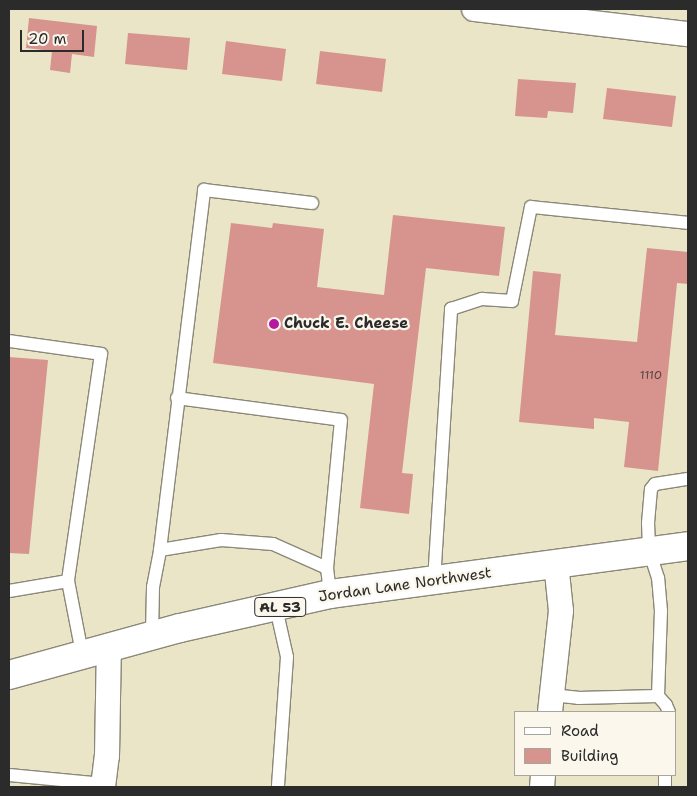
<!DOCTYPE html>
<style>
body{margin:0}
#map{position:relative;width:697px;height:796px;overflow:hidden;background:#ebe5c7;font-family:"Shantell Sans",sans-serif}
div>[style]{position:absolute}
.building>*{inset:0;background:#d7938e}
.roads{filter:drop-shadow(1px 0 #8b8879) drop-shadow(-1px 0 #8b8879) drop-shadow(0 1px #8b8879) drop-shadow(0 -1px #8b8879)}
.service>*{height:12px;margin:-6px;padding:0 6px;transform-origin:6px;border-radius:6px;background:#fff}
.minor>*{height:24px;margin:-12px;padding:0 12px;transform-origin:12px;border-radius:12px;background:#fff}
.primary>*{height:28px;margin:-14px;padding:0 14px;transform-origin:14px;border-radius:14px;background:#fff}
.dots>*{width:14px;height:14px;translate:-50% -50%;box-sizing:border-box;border:2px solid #fbf7ec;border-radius:50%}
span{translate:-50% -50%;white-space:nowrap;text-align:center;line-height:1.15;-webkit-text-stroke:4.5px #fbf7ec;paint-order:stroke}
.number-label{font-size:12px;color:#564544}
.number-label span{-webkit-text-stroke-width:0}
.shield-label span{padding:1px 4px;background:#fbf7ec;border:1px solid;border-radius:4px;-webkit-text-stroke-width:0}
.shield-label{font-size:14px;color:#2b2b2b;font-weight:700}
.poi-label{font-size:15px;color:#2b2b2b;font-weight:700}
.left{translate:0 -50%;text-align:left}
.street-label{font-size:15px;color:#2b2b2b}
.frame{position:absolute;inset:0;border:10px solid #2b2b2b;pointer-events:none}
.legend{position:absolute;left:514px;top:711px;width:162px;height:65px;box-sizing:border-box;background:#fbf7ec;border:1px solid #a8a59f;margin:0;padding:6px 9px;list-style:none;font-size:15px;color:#2b2b2b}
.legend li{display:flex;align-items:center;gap:10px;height:25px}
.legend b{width:25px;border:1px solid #a8a59f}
.scale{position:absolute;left:20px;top:30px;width:64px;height:22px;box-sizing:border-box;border:2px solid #2b2b2b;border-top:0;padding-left:6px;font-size:15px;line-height:18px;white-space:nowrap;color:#2b2b2b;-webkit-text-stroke:4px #fbf7ec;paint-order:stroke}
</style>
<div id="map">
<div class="building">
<div style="clip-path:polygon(29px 18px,97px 26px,94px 57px,72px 54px,70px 73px,50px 70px,52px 51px,26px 48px)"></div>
<div style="clip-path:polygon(128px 33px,190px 38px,187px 70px,125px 64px)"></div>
<div style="clip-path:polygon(226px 41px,286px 49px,282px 81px,222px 74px)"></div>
<div style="clip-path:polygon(320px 51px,386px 59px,382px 92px,316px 84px)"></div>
<div style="clip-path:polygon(518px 79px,576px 83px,573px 113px,548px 111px,547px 118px,515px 116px)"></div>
<div style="clip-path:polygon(607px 88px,676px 96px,672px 127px,603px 119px)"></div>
<div style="clip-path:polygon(393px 215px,505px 227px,499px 276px,426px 268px,402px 473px,413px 474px,409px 514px,360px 508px,374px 384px,213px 363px,231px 223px,272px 228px,273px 223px,324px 229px,317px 287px,384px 295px)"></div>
<div style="clip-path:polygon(647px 248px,688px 252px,688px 284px,677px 283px,658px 471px,624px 467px,629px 422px,594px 418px,594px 429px,519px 422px,533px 271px,561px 274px,555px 335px,637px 342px)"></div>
<div style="clip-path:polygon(9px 357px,48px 360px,29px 554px,9px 553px)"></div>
</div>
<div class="roads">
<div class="service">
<div style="left:9px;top:341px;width:93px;rotate:8deg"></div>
<div style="left:101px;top:354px;width:229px;rotate:98.3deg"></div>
<div style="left:177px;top:398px;width:165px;rotate:7.6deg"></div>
<div style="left:341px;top:420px;width:149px;rotate:95.4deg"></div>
<div style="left:160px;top:550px;width:62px;rotate:-9.3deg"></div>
<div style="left:221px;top:540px;width:52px;rotate:4.4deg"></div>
<div style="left:273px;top:544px;width:59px;rotate:24deg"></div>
<div style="left:327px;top:568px;width:26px;rotate:83deg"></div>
<div style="left:434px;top:581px;width:273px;rotate:-86.4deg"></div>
<div style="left:451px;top:309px;width:33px;rotate:-18deg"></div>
<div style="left:482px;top:299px;width:30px;rotate:4deg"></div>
<div style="left:512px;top:301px;width:96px;rotate:-78.6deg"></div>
<div style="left:531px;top:207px;width:158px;rotate:5.8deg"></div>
<div style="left:9px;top:591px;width:60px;rotate:-9.6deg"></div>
<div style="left:68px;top:581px;width:73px;rotate:79deg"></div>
<div style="left:276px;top:608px;width:50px;rotate:77.3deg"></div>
<div style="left:287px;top:657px;width:130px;rotate:94deg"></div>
<div style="left:152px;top:635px;width:48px;rotate:-88.8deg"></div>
<div style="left:153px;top:587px;width:38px;rotate:-79deg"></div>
<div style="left:160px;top:550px;width:363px;rotate:-83deg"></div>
<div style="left:204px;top:190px;width:109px;rotate:6.9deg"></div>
<div style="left:551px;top:695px;width:27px;rotate:6deg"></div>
<div style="left:578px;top:698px;width:80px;rotate:-1.4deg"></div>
<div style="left:658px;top:696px;width:85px;rotate:-88deg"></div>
<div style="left:661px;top:611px;width:33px;rotate:-95deg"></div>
<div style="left:658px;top:578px;width:29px;rotate:-108deg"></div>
<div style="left:649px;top:550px;width:27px;rotate:-92deg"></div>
<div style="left:648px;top:523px;width:34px;rotate:-85deg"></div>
<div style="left:651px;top:489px;width:6px;rotate:-51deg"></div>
<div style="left:655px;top:484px;width:33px;rotate:-9deg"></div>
<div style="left:658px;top:696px;width:12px;rotate:48deg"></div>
<div style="left:666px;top:705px;width:8px;rotate:67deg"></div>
<div style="left:9px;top:775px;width:95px;rotate:5.4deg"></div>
<div style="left:665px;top:787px;width:12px;rotate:-90deg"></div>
</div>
<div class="minor">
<div style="left:474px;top:9px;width:215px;rotate:6.7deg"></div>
<div style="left:550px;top:712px;width:102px;rotate:-83.8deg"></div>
<div style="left:561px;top:611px;width:48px;rotate:-95.9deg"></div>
<div style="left:103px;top:787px;width:31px;rotate:-83deg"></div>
<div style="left:107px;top:756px;width:110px;rotate:-89deg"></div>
<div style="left:542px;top:787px;width:12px;rotate:-85deg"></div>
</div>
<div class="primary">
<div style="left:9px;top:675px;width:177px;rotate:-15.4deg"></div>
<div style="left:180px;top:628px;width:154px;rotate:-12.8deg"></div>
<div style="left:330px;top:594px;width:361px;rotate:-7.6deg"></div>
</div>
</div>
<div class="dots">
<div style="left:274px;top:324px;background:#b5179e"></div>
</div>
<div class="number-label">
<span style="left:651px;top:376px">1110</span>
</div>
<div class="shield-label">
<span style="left:280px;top:607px">AL 53</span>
</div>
<div class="poi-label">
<span class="left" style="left:284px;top:324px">Chuck E. Cheese</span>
</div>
<div class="street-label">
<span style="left:405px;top:585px;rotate:-8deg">Jordan Lane Northwest</span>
</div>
<div class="frame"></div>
<ul class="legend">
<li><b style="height:6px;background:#fff"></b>Road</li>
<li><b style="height:14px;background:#d7938e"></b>Building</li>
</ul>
<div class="scale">20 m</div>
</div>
